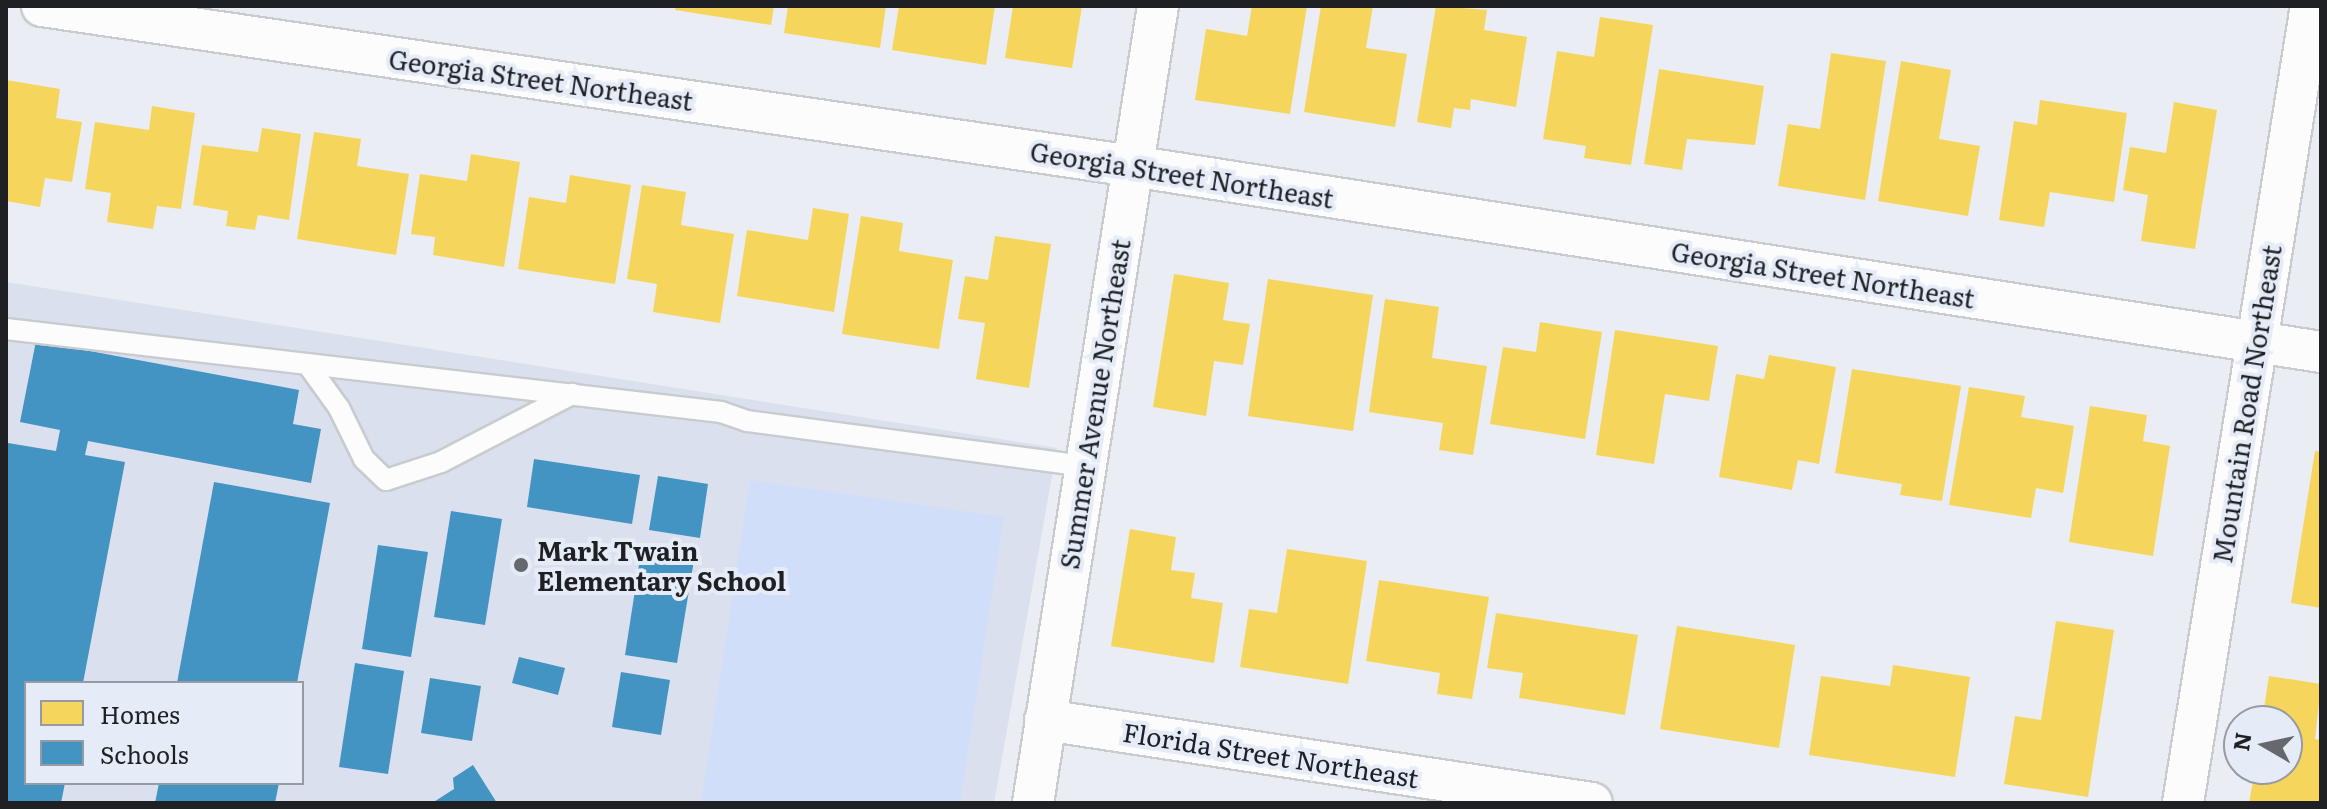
<!DOCTYPE html>
<style>
body{margin:0}
#map{position:relative;width:2327px;height:809px;overflow:hidden;background:#eaedf3;font-family:Literata,serif}
div>[style]{position:absolute}
.built>*{inset:0;background:#dae0ed}
.green>*{inset:0;background:#d1defa}
.homes>*{inset:0;background:#f6d55c}
.schools>*{inset:0;background:#4393c3}
.roads{filter:drop-shadow(2px 0 #c9cbcf) drop-shadow(-2px 0 #c9cbcf) drop-shadow(0 2px #c9cbcf) drop-shadow(0 -2px #c9cbcf)}
.lane>*{height:20px;margin:-10px;padding:0 10px;transform-origin:10px;border-radius:10px;background:#fcfcfd}
.street>*{height:40px;margin:-20px;padding:0 20px;transform-origin:20px;border-radius:20px;background:#fcfcfd}
.dots>*{width:22px;height:22px;translate:-50% -50%;box-sizing:border-box;border:4px solid #e6ecf7;border-radius:50%}
span{translate:-50% -50%;white-space:nowrap;text-align:center;line-height:1.15;-webkit-text-stroke:8px #e6ecf7;paint-order:stroke}
.street-label{font-size:26px;color:#1e2024}
.poi-label{font-size:26px;color:#1e2024;font-weight:700}
.left{translate:0 -50%;text-align:left}
.frame{position:absolute;inset:0;border:8px solid #1e2024;pointer-events:none}
.legend{position:absolute;left:24px;top:681px;width:280px;height:104px;box-sizing:border-box;background:#e6ecf7;border:2px solid #969aa3;margin:0;padding:10px 14px;list-style:none;font-size:24px;color:#1e2024}
.legend li{display:flex;align-items:center;gap:16px;height:40px}
.legend b{width:40px;border:2px solid #969aa3}
.north{position:absolute;left:2223px;top:705px;width:80px;height:80px;box-sizing:border-box;background:#e6ecf7;border:2px solid #969aa3;border-radius:50%;rotate:279deg;font-size:22px;font-weight:700;line-height:32px;text-align:center;color:#1e2024}
.north::after{content:'';display:block;margin:auto;width:28px;height:36px;background:#65686c;clip-path:polygon(50% 0,100% 100%,50% 72%,0 100%)}
</style>
<div id="map">
<div class="built">
<div style="clip-path:polygon(evenodd,6px 282px,1057px 448px,994px 803px,6px 803px,6px 282px,26px 683px,302px 683px,302px 783px,26px 783px,26px 683px)"></div>
</div>
<div class="green">
<div style="clip-path:polygon(750px 480px,1004px 517px,960px 803px,701px 803px)"></div>
</div>
<div class="homes">
<div style="clip-path:polygon(676px 6px,774px 6px,771px 25px,675px 10px)"></div>
<div style="clip-path:polygon(788px 6px,886px 6px,880px 48px,784px 33px)"></div>
<div style="clip-path:polygon(899px 6px,995px 6px,986px 65px,892px 50px)"></div>
<div style="clip-path:polygon(1013px 6px,1082px 6px,1072px 68px,1005px 58px)"></div>
<div style="clip-path:polygon(1252px 6px,1307px 6px,1290px 114px,1195px 100px,1206px 29px,1247px 36px)"></div>
<div style="clip-path:polygon(1321px 6px,1373px 6px,1366px 48px,1407px 54px,1395px 127px,1304px 112px)"></div>
<div style="clip-path:polygon(1436px 6px,1487px 10px,1484px 30px,1527px 37px,1516px 107px,1471px 99px,1470px 110px,1454px 108px,1451px 128px,1417px 122px)"></div>
<div style="clip-path:polygon(1600px 17px,1653px 25px,1631px 165px,1584px 158px,1586px 146px,1543px 139px,1557px 51px,1594px 57px)"></div>
<div style="clip-path:polygon(1831px 53px,1886px 61px,1865px 200px,1778px 186px,1788px 124px,1820px 129px)"></div>
<div style="clip-path:polygon(1901px 61px,1951px 70px,1939px 139px,1980px 146px,1968px 216px,1878px 201px)"></div>
<div style="clip-path:polygon(1659px 69px,1764px 86px,1755px 145px,1687px 139px,1682px 170px,1644px 164px)"></div>
<div style="clip-path:polygon(6px 80px,60px 89px,56px 118px,82px 122px,72px 182px,45px 178px,40px 207px,6px 201px)"></div>
<div style="clip-path:polygon(2040px 100px,2127px 113px,2114px 202px,2050px 192px,2044px 227px,1999px 220px,2014px 121px,2037px 125px)"></div>
<div style="clip-path:polygon(2174px 102px,2217px 110px,2195px 249px,2141px 241px,2148px 195px,2123px 190px,2130px 147px,2166px 153px)"></div>
<div style="clip-path:polygon(152px 106px,195px 113px,181px 209px,157px 206px,153px 229px,107px 222px,111px 193px,85px 189px,95px 122px,149px 130px)"></div>
<div style="clip-path:polygon(262px 128px,301px 134px,289px 220px,258px 215px,255px 230px,226px 226px,228px 211px,193px 205px,202px 145px,258px 152px)"></div>
<div style="clip-path:polygon(314px 132px,361px 139px,357px 166px,409px 174px,396px 255px,297px 239px)"></div>
<div style="clip-path:polygon(471px 154px,520px 162px,504px 267px,433px 255px,435px 237px,411px 234px,420px 174px,467px 181px)"></div>
<div style="clip-path:polygon(570px 175px,631px 185px,615px 284px,518px 269px,529px 197px,566px 203px)"></div>
<div style="clip-path:polygon(642px 185px,686px 192px,681px 225px,734px 234px,720px 323px,653px 312px,657px 284px,627px 279px)"></div>
<div style="clip-path:polygon(813px 208px,849px 214px,834px 312px,737px 296px,747px 230px,808px 240px)"></div>
<div style="clip-path:polygon(861px 216px,903px 223px,899px 251px,953px 260px,939px 349px,842px 334px)"></div>
<div style="clip-path:polygon(995px 236px,1051px 244px,1029px 388px,976px 379px,985px 323px,958px 319px,965px 276px,988px 280px)"></div>
<div style="clip-path:polygon(1174px 274px,1229px 283px,1223px 320px,1250px 324px,1243px 365px,1214px 361px,1206px 416px,1153px 407px)"></div>
<div style="clip-path:polygon(1268px 279px,1373px 295px,1353px 431px,1248px 416px)"></div>
<div style="clip-path:polygon(1385px 299px,1439px 307px,1432px 358px,1487px 366px,1473px 455px,1439px 450px,1443px 423px,1369px 412px)"></div>
<div style="clip-path:polygon(1540px 322px,1602px 332px,1585px 439px,1490px 424px,1503px 347px,1536px 352px)"></div>
<div style="clip-path:polygon(1615px 330px,1718px 346px,1709px 401px,1665px 394px,1654px 464px,1596px 455px)"></div>
<div style="clip-path:polygon(1769px 355px,1836px 367px,1819px 464px,1798px 460px,1792px 490px,1719px 477px,1736px 374px,1764px 379px)"></div>
<div style="clip-path:polygon(1852px 369px,1961px 386px,1942px 501px,1900px 495px,1902px 484px,1835px 473px)"></div>
<div style="clip-path:polygon(1969px 387px,2025px 396px,2021px 417px,2074px 426px,2063px 493px,2036px 488px,2031px 518px,1949px 505px)"></div>
<div style="clip-path:polygon(2090px 406px,2147px 415px,2143px 441px,2170px 446px,2153px 556px,2069px 542px)"></div>
<div style="clip-path:polygon(2315px 451px,2321px 452px,2321px 608px,2291px 603px)"></div>
<div style="clip-path:polygon(1130px 529px,1176px 537px,1171px 570px,1195px 573px,1191px 598px,1223px 603px,1214px 663px,1111px 646px)"></div>
<div style="clip-path:polygon(1287px 549px,1367px 561px,1348px 684px,1240px 667px,1249px 609px,1277px 613px)"></div>
<div style="clip-path:polygon(1379px 580px,1489px 597px,1472px 699px,1437px 694px,1440px 673px,1366px 661px)"></div>
<div style="clip-path:polygon(1496px 613px,1638px 635px,1625px 715px,1519px 698px,1523px 673px,1487px 668px)"></div>
<div style="clip-path:polygon(2056px 621px,2114px 630px,2088px 797px,2004px 784px,2015px 716px,2041px 720px)"></div>
<div style="clip-path:polygon(1677px 626px,1795px 645px,1779px 748px,1660px 729px)"></div>
<div style="clip-path:polygon(1893px 665px,1970px 677px,1955px 777px,1809px 755px,1821px 676px,1890px 686px)"></div>
<div style="clip-path:polygon(2269px 676px,2321px 684px,2315px 739px,2321px 740px,2321px 803px,2249px 803px,2255px 769px,2287px 769px,2287px 721px,2262px 721px)"></div>
</div>
<div class="schools">
<div style="clip-path:polygon(36px 341px,299px 390px,293px 424px,321px 429px,311px 483px,88px 441px,85px 455px,125px 462px,83px 683px,26px 683px,26px 783px,65px 783px,61px 803px,6px 803px,6px 453px,8px 443px,56px 451px,60px 430px,20px 422px)"></div>
<div style="clip-path:polygon(534px 459px,640px 475px,632px 524px,527px 507px)"></div>
<div style="clip-path:polygon(658px 476px,708px 484px,700px 538px,649px 530px)"></div>
<div style="clip-path:polygon(214px 482px,330px 503px,297px 683px,177px 683px)"></div>
<div style="clip-path:polygon(451px 511px,502px 519px,485px 625px,434px 617px)"></div>
<div style="clip-path:polygon(378px 545px,428px 552px,411px 657px,362px 649px)"></div>
<div style="clip-path:polygon(642px 545px,695px 554px,677px 663px,625px 655px)"></div>
<div style="clip-path:polygon(519px 657px,565px 668px,558px 695px,512px 683px)"></div>
<div style="clip-path:polygon(355px 663px,404px 671px,388px 774px,339px 767px)"></div>
<div style="clip-path:polygon(621px 672px,670px 680px,661px 735px,612px 727px)"></div>
<div style="clip-path:polygon(430px 678px,481px 686px,472px 741px,421px 733px)"></div>
<div style="clip-path:polygon(473px 765px,497px 803px,432px 803px,454px 789px,453px 778px)"></div>
<div style="clip-path:polygon(159px 783px,279px 783px,275px 803px,155px 803px)"></div>
</div>
<div class="roads">
<div class="lane">
<div style="left:6px;top:329px;width:720px;rotate:6.62deg"></div>
<div style="left:721px;top:412px;width:28px;rotate:19deg"></div>
<div style="left:747px;top:421px;width:341px;rotate:7.6deg"></div>
<div style="left:308px;top:365px;width:53px;rotate:54.2deg"></div>
<div style="left:339px;top:408px;width:57px;rotate:63.9deg"></div>
<div style="left:364px;top:459px;width:30px;rotate:44deg"></div>
<div style="left:386px;top:480px;width:58px;rotate:-18.1deg"></div>
<div style="left:441px;top:462px;width:148px;rotate:-27.4deg"></div>
</div>
<div class="street">
<div style="left:42px;top:6px;width:1102px;rotate:8.35deg"></div>
<div style="left:1132px;top:166px;width:1203px;rotate:8.89deg"></div>
<div style="left:1045px;top:720px;width:553px;rotate:8.63deg"></div>
<div style="left:1033px;top:803px;width:807px;rotate:-81.09deg"></div>
<div style="left:2183px;top:803px;width:807px;rotate:-80.88deg"></div>
</div>
</div>
<div class="dots">
<div style="left:521px;top:565px;background:#65686c"></div>
</div>
<div class="street-label">
<span style="left:541px;top:79px;rotate:8deg">Georgia Street Northeast</span>
<span style="left:1182px;top:174px;rotate:9deg">Georgia Street Northeast</span>
<span style="left:1823px;top:274px;rotate:9deg">Georgia Street Northeast</span>
<span style="left:1094px;top:404px;rotate:-81deg">Summer Avenue Northeast</span>
<span style="left:2246px;top:404px;rotate:-81deg">Mountain Road Northeast</span>
<span style="left:1271px;top:754px;rotate:9deg">Florida Street Northeast</span>
</div>
<div class="poi-label">
<span class="left" style="left:537px;top:565px">Mark Twain<br>Elementary School</span>
</div>
<div class="frame"></div>
<ul class="legend">
<li><b style="height:22px;background:#f6d55c"></b>Homes</li>
<li><b style="height:22px;background:#4393c3"></b>Schools</li>
</ul>
<div class="north">N</div>
</div>
